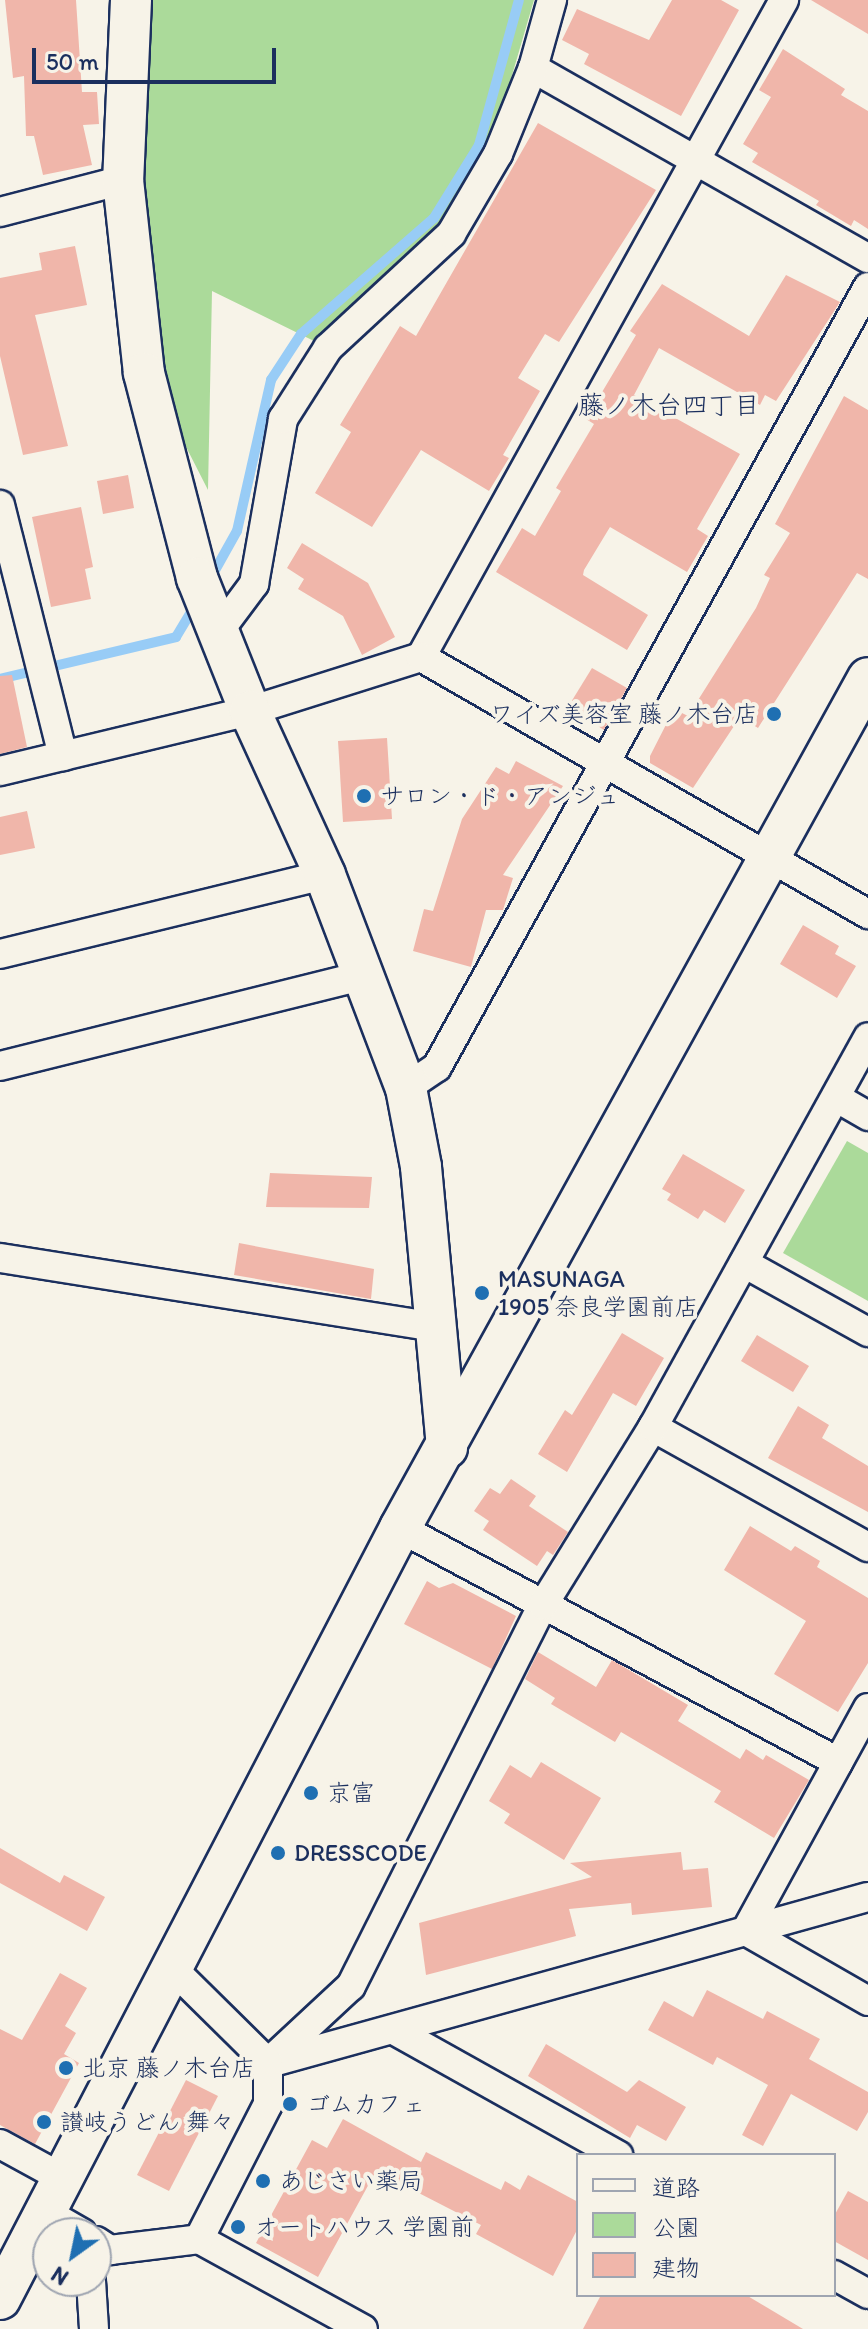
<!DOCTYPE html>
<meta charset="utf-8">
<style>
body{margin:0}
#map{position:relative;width:868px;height:2329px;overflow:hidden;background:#f7f3e8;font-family:Itim,"Klee One",sans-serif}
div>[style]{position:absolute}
.green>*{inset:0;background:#abda9a}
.stream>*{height:10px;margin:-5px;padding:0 5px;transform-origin:5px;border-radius:5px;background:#98ccf6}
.building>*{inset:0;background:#f0b6aa}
.roads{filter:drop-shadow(2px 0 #1b2f5e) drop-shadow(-2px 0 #1b2f5e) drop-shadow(0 2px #1b2f5e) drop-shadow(0 -2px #1b2f5e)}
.street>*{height:28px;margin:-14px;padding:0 14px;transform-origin:14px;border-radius:14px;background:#f7f3e8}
.secondary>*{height:40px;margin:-20px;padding:0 20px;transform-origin:20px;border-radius:20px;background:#f7f3e8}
.dots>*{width:22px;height:22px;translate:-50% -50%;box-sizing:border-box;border:4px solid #f7f3e8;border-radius:50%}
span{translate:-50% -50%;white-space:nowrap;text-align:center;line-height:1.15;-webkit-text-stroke:8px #f7f3e8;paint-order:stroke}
.poi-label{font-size:24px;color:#1b2f5e}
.right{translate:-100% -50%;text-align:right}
.left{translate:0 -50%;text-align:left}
.neighbourhood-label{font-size:26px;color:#1b2f5e}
.legend{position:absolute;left:576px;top:2153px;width:260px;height:144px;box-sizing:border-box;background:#f7f3e8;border:2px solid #9fa5b1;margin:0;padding:10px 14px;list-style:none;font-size:24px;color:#1b2f5e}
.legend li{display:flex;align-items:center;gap:16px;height:40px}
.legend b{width:40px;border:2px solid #9fa5b1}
.north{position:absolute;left:32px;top:2217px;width:80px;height:80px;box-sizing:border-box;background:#f7f3e8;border:2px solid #9fa5b1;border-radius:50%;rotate:213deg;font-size:22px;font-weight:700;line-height:32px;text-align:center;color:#1b2f5e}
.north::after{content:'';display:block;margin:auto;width:28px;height:36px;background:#1f6fb2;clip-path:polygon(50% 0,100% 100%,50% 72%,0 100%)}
.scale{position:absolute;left:32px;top:48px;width:244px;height:36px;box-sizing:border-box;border:4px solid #1b2f5e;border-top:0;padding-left:10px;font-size:24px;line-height:28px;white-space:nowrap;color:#1b2f5e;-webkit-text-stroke:6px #f7f3e8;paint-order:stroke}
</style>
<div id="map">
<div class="green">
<div style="clip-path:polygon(151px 0,534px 0,491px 147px,442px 225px,316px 342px,212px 291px,208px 490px,181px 437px,159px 356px,140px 175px)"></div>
<div style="clip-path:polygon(847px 1141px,868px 1153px,868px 1301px,783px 1253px)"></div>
</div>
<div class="stream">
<div style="left:209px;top:581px;width:57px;rotate:-60.8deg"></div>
<div style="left:237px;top:531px;width:155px;rotate:-77.3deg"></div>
<div style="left:271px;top:380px;width:55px;rotate:-56.9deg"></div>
<div style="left:301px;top:334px;width:176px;rotate:-41.1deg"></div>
<div style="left:434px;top:218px;width:86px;rotate:-58.3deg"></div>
<div style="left:479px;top:145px;width:150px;rotate:-74.6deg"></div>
<div style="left:0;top:679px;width:181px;rotate:-13.4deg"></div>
<div style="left:176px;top:637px;width:37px;rotate:-59deg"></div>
</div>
<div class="building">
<div style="clip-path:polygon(5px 0,76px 0,82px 92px,97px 92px,99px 124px,83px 125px,92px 165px,43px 175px,34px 136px,26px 136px,24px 76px,13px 78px)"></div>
<div style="clip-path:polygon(672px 0,721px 0,739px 10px,681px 116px,584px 64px,589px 54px,562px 40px,577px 9px,649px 40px)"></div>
<div style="clip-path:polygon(811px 0,868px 0,868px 34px)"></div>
<div style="clip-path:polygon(783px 49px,845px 89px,841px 95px,868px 111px,868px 229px,854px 220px,851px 226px,816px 205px,819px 201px,752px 162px,758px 153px,743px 144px,771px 97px,759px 90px)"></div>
<div style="clip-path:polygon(538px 123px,656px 190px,559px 342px,545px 334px,518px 378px,540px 391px,503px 455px,509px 458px,489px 491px,421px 450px,372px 527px,315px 493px,351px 432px,340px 425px,400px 326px,416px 336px)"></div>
<div style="clip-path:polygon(75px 246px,87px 305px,35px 315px,68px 446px,23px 455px,0 356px,0 278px,42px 270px,39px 253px)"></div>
<div style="clip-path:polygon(786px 275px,840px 302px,776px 401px,765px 395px,760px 405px,659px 348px,634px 395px,740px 454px,697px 529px,708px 536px,687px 572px,610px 527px,584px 570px,583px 575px,648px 615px,627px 650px,496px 572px,522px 528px,535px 536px,561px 491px,556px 488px,594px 424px,586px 419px,636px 335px,630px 331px,662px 284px,749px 336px)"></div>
<div style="clip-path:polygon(844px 396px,868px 410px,868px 579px,857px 573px,758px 728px,740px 717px,693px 788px,650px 763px,650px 756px,674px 709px,688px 716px,756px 608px,770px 578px,764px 575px,790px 533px,775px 524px)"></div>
<div style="clip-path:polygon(128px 475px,134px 508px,103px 514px,97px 481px)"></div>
<div style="clip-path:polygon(81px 507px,93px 567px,85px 569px,91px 599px,51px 607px,32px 517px)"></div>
<div style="clip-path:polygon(302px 543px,368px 583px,395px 637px,362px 655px,343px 616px,298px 589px,304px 579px,287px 568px)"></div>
<div style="clip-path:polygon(592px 668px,627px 688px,604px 730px,568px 707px)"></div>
<div style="clip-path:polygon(12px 675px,27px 747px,0 754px,0 676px)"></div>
<div style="clip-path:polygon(387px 738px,392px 819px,343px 822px,338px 741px)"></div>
<div style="clip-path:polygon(516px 761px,563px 786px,503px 875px,513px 878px,503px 910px,486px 910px,471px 967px,413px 951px,424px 909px,433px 911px,462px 819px,496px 767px,509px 774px)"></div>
<div style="clip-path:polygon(27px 811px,35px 848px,0 855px,0 817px)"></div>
<div style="clip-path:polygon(803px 925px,839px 946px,835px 954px,856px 966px,837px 998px,780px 964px)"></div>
<div style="clip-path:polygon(683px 1154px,745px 1190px,725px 1223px,704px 1210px,698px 1219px,667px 1200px,671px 1194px,662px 1189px)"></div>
<div style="clip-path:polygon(270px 1173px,372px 1177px,369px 1208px,266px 1207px)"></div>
<div style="clip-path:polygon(239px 1243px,374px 1269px,371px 1299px,234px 1275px)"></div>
<div style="clip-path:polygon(622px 1333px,664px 1358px,636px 1406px,613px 1393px,567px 1472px,538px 1454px,565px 1410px,572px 1415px)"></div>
<div style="clip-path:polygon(757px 1335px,809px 1366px,793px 1392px,741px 1361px)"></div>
<div style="clip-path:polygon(798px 1406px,829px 1425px,822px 1438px,868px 1466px,868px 1512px,768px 1458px)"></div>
<div style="clip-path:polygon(511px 1479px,536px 1496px,529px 1506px,568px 1532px,553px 1555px,547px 1551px,537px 1566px,483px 1530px,489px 1521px,474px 1511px,490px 1488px,500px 1494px)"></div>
<div style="clip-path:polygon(750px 1526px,791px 1551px,795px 1546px,820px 1561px,817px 1567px,868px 1598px,868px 1663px,838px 1712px,774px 1674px,806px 1621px,724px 1570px)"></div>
<div style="clip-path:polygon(427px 1581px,439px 1588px,453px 1583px,516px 1616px,492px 1669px,404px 1624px)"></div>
<div style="clip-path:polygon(538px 1652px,596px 1687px,612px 1660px,688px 1705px,678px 1721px,740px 1759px,746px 1749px,763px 1760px,766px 1755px,809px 1780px,774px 1838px,714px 1802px,721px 1791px,621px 1732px,615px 1742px,551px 1704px,555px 1698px,525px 1679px)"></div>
<div style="clip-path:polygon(541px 1762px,601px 1798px,564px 1860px,504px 1823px,510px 1814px,489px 1801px,510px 1765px,531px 1778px)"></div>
<div style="clip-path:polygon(0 1848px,60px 1883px,64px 1875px,105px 1897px,87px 1931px,0 1883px)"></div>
<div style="clip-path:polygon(681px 1852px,683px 1870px,708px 1868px,712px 1907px,632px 1915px,631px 1903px,569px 1909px,576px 1936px,426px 1975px,419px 1923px,592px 1877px,570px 1863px)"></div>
<div style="clip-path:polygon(60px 1973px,87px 1988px,65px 2026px,76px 2033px,64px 2054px,79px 2063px,35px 2144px,0 2125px,0 2029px,22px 2040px)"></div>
<div style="clip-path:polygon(707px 1990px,763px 2019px,767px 2011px,820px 2039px,809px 2059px,868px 2092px,868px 2112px,857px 2131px,791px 2094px,763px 2146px,742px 2135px,768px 2085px,717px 2057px,713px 2065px,648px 2030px,664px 2001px,693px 2017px)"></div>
<div style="clip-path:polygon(546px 2044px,627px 2092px,639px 2080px,686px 2107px,666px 2141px,637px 2125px,630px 2138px,528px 2076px)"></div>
<div style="clip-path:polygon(186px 2080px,218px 2096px,169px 2191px,137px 2175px)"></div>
<div style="clip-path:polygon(343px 2119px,421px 2162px,426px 2152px,501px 2190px,505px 2181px,520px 2190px,528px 2175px,578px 2202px,578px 2228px,553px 2276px,476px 2234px,481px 2225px,376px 2171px,318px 2277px,256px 2243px,312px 2140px,327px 2148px)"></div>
<div style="clip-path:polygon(848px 2191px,868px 2202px,868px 2260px,834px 2241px,834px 2216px)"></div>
<div style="clip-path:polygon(601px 2295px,746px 2295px,803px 2329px,583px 2329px)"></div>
</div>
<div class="roads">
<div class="street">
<div style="left:533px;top:68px;width:385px;rotate:29.6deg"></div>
<div style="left:0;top:212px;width:127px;rotate:-14.6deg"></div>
<div style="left:0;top:505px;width:259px;rotate:75.9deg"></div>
<div style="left:219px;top:631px;width:59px;rotate:-53.3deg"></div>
<div style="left:254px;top:584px;width:168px;rotate:-80deg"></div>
<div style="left:283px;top:419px;width:84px;rotate:-57.6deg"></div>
<div style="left:328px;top:348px;width:168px;rotate:-42.8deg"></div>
<div style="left:451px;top:234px;width:93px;rotate:-59.6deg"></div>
<div style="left:498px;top:154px;width:93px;rotate:-67.9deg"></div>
<div style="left:533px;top:68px;width:71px;rotate:-74.4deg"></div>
<div style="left:421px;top:657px;width:751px;rotate:-61.08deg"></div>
<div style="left:0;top:771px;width:257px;rotate:-13.5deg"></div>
<div style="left:250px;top:711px;width:179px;rotate:-17.5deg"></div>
<div style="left:421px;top:657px;width:516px;rotate:29.9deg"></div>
<div style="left:0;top:954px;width:334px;rotate:-13.7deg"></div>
<div style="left:0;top:1066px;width:377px;rotate:-14deg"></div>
<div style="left:406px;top:1088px;width:37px;rotate:-34deg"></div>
<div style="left:437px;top:1067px;width:891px;rotate:-61.08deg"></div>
<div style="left:837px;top:1098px;width:36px;rotate:30deg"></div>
<div style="left:0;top:1258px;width:442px;rotate:9deg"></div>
<div style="left:744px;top:1263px;width:142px;rotate:29.1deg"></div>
<div style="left:653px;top:1427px;width:246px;rotate:29.2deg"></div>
<div style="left:400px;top:1528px;width:497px;rotate:28.1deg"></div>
<div style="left:868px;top:1708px;width:254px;rotate:118.7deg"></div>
<div style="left:746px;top:1931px;width:141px;rotate:29.8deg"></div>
<div style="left:394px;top:2030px;width:257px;rotate:29.2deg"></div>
<div style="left:273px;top:2062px;width:617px;rotate:-15.5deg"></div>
<div style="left:268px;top:2063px;width:113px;rotate:-42.9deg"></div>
<div style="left:351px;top:1986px;width:427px;rotate:-63.3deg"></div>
<div style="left:543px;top:1605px;width:209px;rotate:-58.3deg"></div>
<div style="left:653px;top:1427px;width:445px;rotate:-61.1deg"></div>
<div style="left:0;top:2144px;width:73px;rotate:28.7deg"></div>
<div style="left:47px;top:2213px;width:40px;rotate:29.7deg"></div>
<div style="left:199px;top:2239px;width:187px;rotate:28.8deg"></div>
<div style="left:96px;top:2241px;width:17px;rotate:33deg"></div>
<div style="left:110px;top:2250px;width:90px;rotate:-7deg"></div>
<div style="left:199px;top:2239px;width:152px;rotate:-62.9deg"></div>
<div style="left:268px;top:2104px;width:41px;rotate:-90deg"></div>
<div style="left:268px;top:2063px;width:136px;rotate:-135.3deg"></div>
<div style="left:834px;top:2275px;width:39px;rotate:29deg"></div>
<div style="left:91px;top:2281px;width:48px;rotate:86.4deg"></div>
</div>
<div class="secondary">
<div style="left:131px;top:0;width:180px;rotate:92.5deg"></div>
<div style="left:123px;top:180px;width:194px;rotate:83.8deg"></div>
<div style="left:144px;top:373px;width:212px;rotate:75.5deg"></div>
<div style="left:197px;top:578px;width:143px;rotate:68.3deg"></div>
<div style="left:250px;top:711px;width:180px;rotate:65.4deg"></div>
<div style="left:325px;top:875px;width:228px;rotate:69.2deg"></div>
<div style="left:406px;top:1088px;width:80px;rotate:79.2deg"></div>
<div style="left:421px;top:1167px;width:282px;rotate:84.7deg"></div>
<div style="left:0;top:2299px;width:869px;rotate:-62.58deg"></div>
<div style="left:400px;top:1528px;width:970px;rotate:-61.16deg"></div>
</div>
</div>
<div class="dots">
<div style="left:774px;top:714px;background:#1f6fb2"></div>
<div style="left:364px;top:796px;background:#1f6fb2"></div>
<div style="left:482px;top:1293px;background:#1f6fb2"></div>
<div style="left:311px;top:1793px;background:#1f6fb2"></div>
<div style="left:278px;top:1853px;background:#1f6fb2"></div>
<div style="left:66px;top:2068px;background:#1f6fb2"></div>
<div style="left:290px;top:2104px;background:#1f6fb2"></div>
<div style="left:44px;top:2122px;background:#1f6fb2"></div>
<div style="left:263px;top:2181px;background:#1f6fb2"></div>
<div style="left:238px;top:2227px;background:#1f6fb2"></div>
</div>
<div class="poi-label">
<span class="right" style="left:758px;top:714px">ワイズ美容室 藤ノ木台店</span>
<span class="left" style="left:380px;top:796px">サロン・ド・アンジュ</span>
<span class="left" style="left:498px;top:1293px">MASUNAGA<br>1905 奈良学園前店</span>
<span class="left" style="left:327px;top:1793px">京富</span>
<span class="left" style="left:294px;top:1853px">DRESSCODE</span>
<span class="left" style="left:82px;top:2068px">北京 藤ノ木台店</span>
<span class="left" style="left:306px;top:2104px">ゴムカフェ</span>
<span class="left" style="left:60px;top:2122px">讃岐うどん 舞々</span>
<span class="left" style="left:279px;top:2181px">あじさい薬局</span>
<span class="left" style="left:254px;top:2227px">オートハウス 学園前</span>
</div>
<div class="neighbourhood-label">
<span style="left:669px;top:406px">藤ノ木台四丁目</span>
</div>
<ul class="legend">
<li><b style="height:10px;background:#f7f3e8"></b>道路</li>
<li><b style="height:22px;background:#abda9a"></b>公園</li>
<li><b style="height:22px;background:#f0b6aa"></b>建物</li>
</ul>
<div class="north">N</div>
<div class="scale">50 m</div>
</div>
